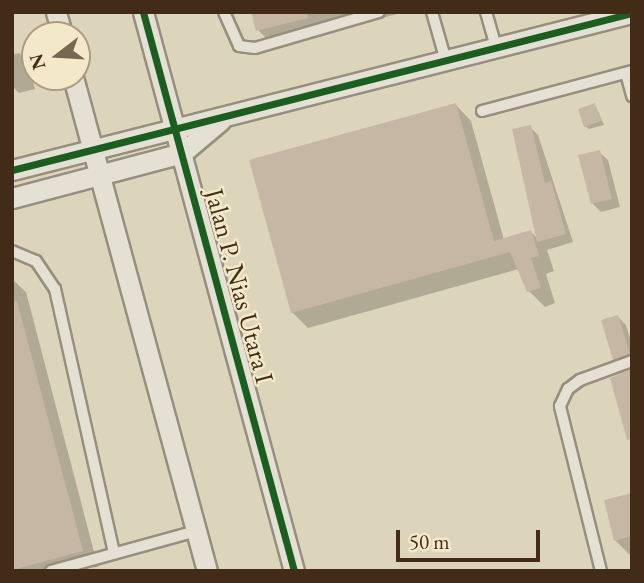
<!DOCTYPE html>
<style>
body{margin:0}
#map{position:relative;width:644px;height:583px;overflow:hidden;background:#ddd5bb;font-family:"EB Garamond",serif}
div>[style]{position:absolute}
.shadow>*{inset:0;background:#0003}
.building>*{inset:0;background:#c6b7a5}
.roads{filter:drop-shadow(2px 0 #968f7e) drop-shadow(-2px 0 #968f7e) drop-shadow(0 2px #968f7e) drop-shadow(0 -2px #968f7e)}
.service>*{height:10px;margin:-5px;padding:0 5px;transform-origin:5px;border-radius:5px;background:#e4e0d3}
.minor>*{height:19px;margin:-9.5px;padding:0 9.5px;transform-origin:9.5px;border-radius:9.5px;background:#e4e0d3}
.cycleway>*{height:7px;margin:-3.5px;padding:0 3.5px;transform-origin:3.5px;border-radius:3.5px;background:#1b5e20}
span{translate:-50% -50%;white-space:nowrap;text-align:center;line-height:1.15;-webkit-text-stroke:5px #f3e9c9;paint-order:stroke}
.street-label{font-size:26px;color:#422c17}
.frame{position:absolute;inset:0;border:14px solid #422c17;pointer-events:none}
.north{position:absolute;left:21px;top:21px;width:70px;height:70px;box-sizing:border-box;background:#f3e9c9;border:2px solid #ac9d82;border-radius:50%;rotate:253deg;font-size:19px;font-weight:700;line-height:28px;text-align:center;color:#422c17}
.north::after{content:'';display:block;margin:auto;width:24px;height:32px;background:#786750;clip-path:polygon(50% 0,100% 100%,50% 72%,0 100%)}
.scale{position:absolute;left:396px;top:530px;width:144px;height:32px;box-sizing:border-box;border:4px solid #422c17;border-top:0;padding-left:9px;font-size:21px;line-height:24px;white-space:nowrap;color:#422c17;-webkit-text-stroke:5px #f3e9c9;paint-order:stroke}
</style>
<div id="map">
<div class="shadow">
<div style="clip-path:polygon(253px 12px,405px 12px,274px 46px,258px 30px)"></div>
<div style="clip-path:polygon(19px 53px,27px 61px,35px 89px,19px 93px,12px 86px,12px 55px)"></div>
<div style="clip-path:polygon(456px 105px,471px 121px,504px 240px,531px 232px,539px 240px,530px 127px,538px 135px,573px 242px,547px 250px,554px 271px,546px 274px,555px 303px,545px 307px,529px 291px,519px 269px,308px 328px,292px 312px)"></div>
<div style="clip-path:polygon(595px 105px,604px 125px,589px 129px,585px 126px)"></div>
<div style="clip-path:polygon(599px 152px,608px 160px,620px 207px,601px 212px,592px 203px)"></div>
<div style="clip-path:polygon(12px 279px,26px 292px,98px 567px,12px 571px)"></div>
<div style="clip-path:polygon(618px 317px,626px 325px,632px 344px,632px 364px,623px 367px,614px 359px)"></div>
<div style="clip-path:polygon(632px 495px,632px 555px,631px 556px,615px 540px)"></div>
</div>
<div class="building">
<div style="clip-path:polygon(251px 12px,307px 12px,308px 18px,256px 31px)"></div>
<div style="clip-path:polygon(456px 103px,494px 241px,531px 230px,539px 256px,531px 258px,541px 288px,527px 292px,510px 252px,291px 313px,249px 160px)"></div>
<div style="clip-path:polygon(595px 103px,601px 121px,584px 127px,578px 109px)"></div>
<div style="clip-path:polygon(531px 125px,545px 183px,551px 181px,566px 234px,537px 242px,512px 129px)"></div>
<div style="clip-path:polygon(600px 150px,612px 199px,591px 204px,578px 155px)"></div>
<div style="clip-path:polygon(17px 301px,83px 551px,12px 570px,12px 302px)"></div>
<div style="clip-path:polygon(618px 315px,630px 354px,613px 360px,601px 320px)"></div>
<div style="clip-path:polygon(632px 369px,632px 439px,627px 440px,610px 378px)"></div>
<div style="clip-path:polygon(632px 493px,632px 536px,614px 541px,604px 500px)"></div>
</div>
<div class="roads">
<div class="service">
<div style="left:224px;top:12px;width:37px;rotate:66deg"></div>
<div style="left:239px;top:46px;width:16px;rotate:7deg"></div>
<div style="left:255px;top:48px;width:129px;rotate:-16.2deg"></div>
<div style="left:432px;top:12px;width:51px;rotate:74.1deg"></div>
<div style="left:486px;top:12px;width:37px;rotate:74deg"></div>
<div style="left:626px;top:73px;width:24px;rotate:75deg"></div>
<div style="left:482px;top:111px;width:155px;rotate:-14.9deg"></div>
<div style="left:12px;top:251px;width:26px;rotate:23deg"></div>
<div style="left:36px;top:261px;width:34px;rotate:56deg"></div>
<div style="left:55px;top:289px;width:271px;rotate:77.4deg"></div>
<div style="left:51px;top:571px;width:150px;rotate:-15.4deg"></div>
<div style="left:601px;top:571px;width:170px;rotate:-104deg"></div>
<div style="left:560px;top:406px;width:19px;rotate:-65deg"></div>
<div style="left:568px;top:389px;width:15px;rotate:-37deg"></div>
<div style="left:580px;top:380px;width:55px;rotate:-20.1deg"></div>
</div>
<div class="minor">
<div style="left:56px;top:12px;width:24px;rotate:75deg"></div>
<div style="left:143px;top:12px;width:579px;rotate:74.88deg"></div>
<div style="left:73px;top:77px;width:512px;rotate:74.82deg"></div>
<div style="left:12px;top:170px;width:640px;rotate:-14.21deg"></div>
<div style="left:12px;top:198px;width:176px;rotate:-14.8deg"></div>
<div style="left:182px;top:153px;width:50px;rotate:-40.1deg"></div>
</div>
</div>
<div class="cycleway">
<div style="left:143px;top:12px;width:579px;rotate:74.88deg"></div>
<div style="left:12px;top:170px;width:640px;rotate:-14.21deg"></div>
</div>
<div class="street-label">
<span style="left:239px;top:286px;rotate:75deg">Jalan P. Nias Utara I</span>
</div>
<div class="frame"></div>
<div class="north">N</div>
<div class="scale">50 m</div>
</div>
